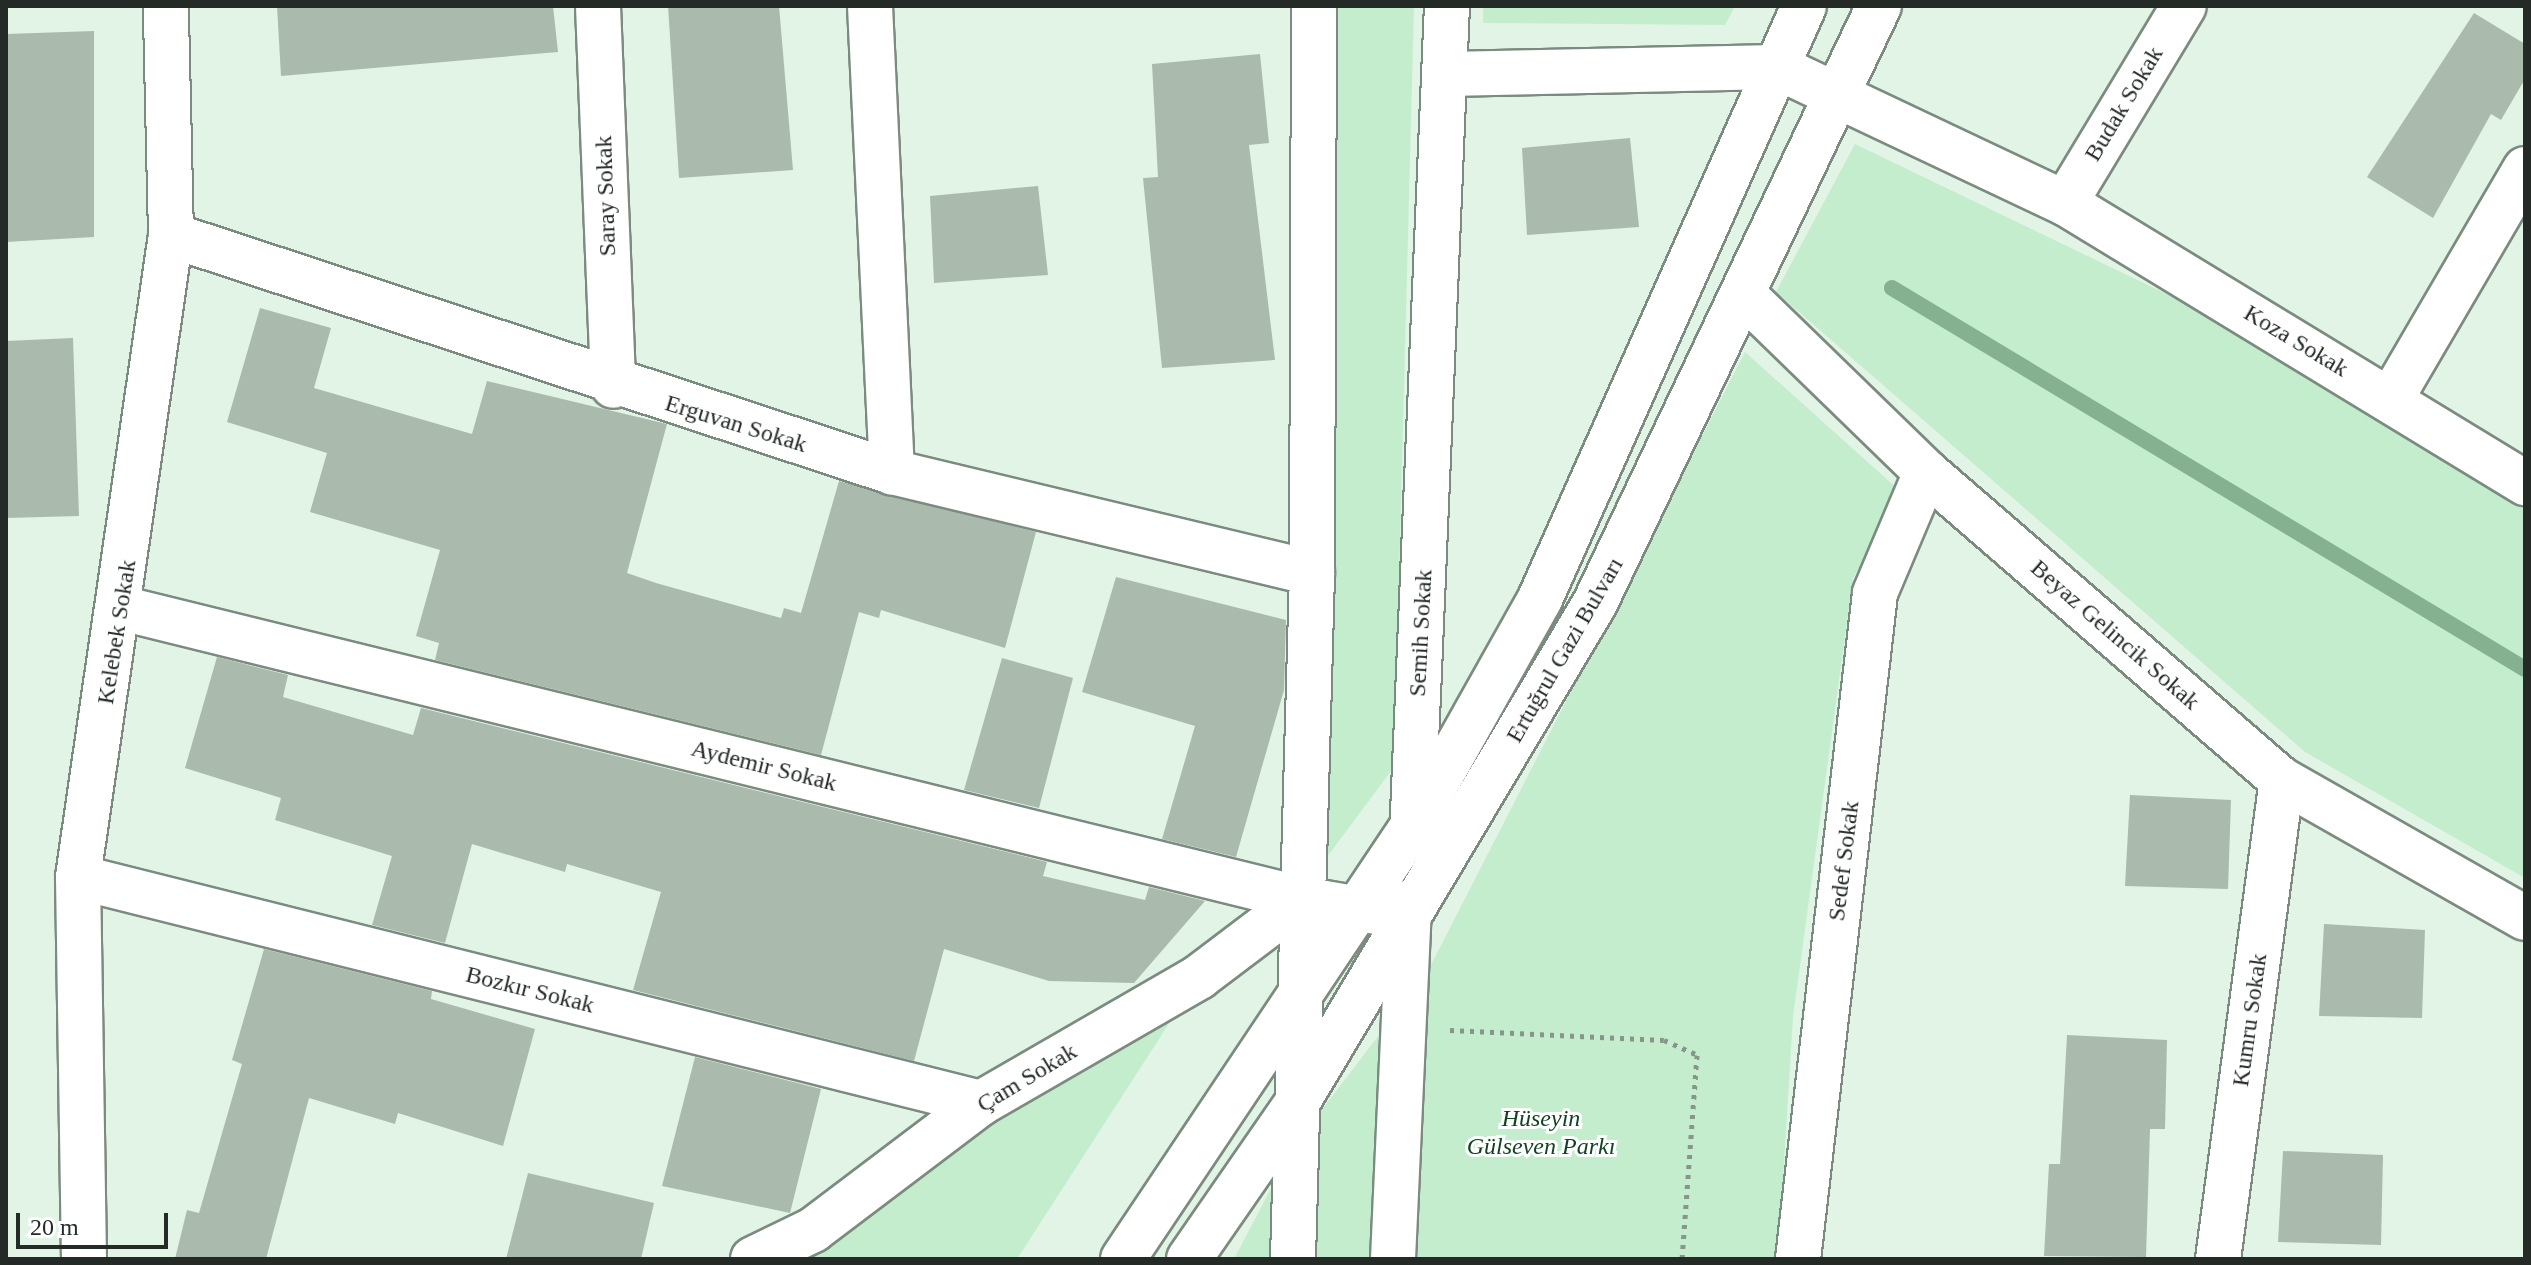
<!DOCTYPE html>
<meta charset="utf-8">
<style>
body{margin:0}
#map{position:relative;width:2531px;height:1265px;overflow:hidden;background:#e2f4e6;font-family:Georgia,serif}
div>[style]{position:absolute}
.green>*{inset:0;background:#c3edcd}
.stream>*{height:16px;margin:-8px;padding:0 8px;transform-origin:8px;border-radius:8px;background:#86b190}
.building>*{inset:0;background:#aabbae}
.path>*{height:5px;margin-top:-2.5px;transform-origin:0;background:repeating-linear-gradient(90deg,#88958b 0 4px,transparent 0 10px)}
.roads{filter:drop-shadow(2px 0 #7b8b7f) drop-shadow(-2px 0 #7b8b7f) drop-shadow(0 2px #7b8b7f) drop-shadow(0 -2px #7b8b7f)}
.street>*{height:44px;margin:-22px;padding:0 22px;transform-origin:22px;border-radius:22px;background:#fff}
.secondary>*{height:44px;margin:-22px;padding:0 22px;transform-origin:22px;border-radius:22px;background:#fff}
span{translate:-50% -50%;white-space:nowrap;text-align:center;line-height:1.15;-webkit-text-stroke:6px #fff;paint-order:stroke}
.street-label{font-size:24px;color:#242b26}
.park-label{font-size:24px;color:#114323;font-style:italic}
.frame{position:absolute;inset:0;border:8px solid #242b26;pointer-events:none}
.scale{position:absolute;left:16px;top:1213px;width:152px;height:36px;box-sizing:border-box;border:4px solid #242b26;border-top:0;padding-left:10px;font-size:24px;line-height:28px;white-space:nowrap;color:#242b26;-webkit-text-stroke:6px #fff;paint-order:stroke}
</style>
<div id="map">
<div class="green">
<div style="clip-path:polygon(1334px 6px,1414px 6px,1394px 767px,1321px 865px)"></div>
<div style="clip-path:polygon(1483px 6px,1735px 6px,1725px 25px,1483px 23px)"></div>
<div style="clip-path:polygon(1855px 144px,2181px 301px,2525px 506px,2525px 878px,2305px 752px,1776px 292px)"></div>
<div style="clip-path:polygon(1745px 352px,1901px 492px,1853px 578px,1793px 1017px,1778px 1259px,1404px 1259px,1413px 1000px)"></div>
<div style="clip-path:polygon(1199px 977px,1017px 1259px,753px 1259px)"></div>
<div style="clip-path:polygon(1382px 1031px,1375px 1259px,1305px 1259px,1308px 1128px)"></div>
<div style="clip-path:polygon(1279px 1173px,1274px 1259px,1234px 1259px)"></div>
</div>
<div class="stream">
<div style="left:1892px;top:288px;width:739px;rotate:31.04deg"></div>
</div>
<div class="building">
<div style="clip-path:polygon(277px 6px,553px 6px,558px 52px,281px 76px)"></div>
<div style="clip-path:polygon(668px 6px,779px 6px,793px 170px,679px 178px)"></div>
<div style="clip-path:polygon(2474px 13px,2525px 44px,2525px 79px,2501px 120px,2491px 114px,2433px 218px,2367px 177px)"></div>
<div style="clip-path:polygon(94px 31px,94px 237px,6px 242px,6px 34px)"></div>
<div style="clip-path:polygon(1260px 54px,1269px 143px,1249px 145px,1275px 360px,1162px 368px,1143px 178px,1158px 177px,1152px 64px)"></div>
<div style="clip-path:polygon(1630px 138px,1639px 227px,1527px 235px,1522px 148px)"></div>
<div style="clip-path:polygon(1038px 186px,1048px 275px,934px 283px,930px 196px)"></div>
<div style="clip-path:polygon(260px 308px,331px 328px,314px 388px,472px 434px,487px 381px,667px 424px,627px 573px,656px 583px,781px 618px,784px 608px,801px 613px,839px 481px,1036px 532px,1005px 648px,881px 610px,879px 618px,859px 612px,821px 755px,435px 660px,439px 643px,416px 636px,440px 550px,310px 512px,327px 453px,227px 422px)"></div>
<div style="clip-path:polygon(73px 338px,79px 516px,6px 518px,6px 341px)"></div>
<div style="clip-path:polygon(1116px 577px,1286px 620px,1284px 690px,1236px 857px,1162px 839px,1195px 726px,1082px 692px)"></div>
<div style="clip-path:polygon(217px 657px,288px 675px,283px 697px,413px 735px,421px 708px,1047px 862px,1043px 876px,1145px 900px,1149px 887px,1205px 901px,1134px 983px,1049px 981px,944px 949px,914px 1061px,633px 990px,661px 892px,567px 864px,565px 872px,472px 844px,445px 943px,372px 925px,392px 856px,275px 820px,281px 798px,185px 768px)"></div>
<div style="clip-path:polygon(1002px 658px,1073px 678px,1039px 808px,964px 790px)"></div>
<div style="clip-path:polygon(2130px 795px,2231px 800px,2228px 889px,2125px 886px)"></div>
<div style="clip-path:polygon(2324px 924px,2425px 930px,2422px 1018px,2319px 1016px)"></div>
<div style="clip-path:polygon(264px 949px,432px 991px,431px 999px,535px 1029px,503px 1146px,398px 1113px,395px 1124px,309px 1098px,266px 1259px,175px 1259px,187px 1210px,199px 1213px,242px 1064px,232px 1060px)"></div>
<div style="clip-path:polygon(2067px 1035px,2167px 1040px,2165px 1129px,2150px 1129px,2146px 1257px,2044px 1256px,2049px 1164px,2060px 1164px)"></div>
<div style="clip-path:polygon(695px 1057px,821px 1089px,790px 1213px,662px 1186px)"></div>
<div style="clip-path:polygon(2283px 1151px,2383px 1155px,2381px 1245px,2278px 1242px)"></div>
<div style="clip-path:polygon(528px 1173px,654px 1203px,641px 1259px,506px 1259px)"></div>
</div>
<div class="path">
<div style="left:1450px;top:1030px;width:214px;rotate:2.7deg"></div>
<div style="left:1664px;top:1040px;width:36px;rotate:24deg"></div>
<div style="left:1697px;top:1055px;width:205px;rotate:94.2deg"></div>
</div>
<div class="roads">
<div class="street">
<div style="left:598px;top:6px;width:380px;rotate:87.7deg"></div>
<div style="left:870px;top:6px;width:467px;rotate:87.3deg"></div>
<div style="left:1446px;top:74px;width:331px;rotate:-1.2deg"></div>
<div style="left:1777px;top:67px;width:318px;rotate:25.3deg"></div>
<div style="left:2065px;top:203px;width:539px;rotate:31.33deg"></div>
<div style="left:2065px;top:203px;width:230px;rotate:-58.9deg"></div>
<div style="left:171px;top:235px;width:759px;rotate:18.2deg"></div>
<div style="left:892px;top:472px;width:432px;rotate:13.5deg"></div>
<div style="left:1746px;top:297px;width:251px;rotate:44.2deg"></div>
<div style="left:1926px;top:472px;width:471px;rotate:40.9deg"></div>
<div style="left:2282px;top:780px;width:279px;rotate:29.6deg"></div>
<div style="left:2392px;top:397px;width:264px;rotate:-59.7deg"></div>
<div style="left:121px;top:608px;width:1216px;rotate:13.84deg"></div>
<div style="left:1302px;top:899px;width:93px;rotate:9.9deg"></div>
<div style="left:1412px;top:837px;width:832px;rotate:-87.59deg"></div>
<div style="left:78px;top:877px;width:931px;rotate:14.05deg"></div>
<div style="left:84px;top:1259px;width:382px;rotate:-90.9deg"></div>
<div style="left:78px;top:877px;width:649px;rotate:-81.76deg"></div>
<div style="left:171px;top:235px;width:229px;rotate:-91.3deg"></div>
<div style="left:753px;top:1259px;width:67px;rotate:-25.8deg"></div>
<div style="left:813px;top:1230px;width:211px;rotate:-37.1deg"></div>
<div style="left:981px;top:1103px;width:252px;rotate:-30deg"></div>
<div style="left:1199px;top:977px;width:129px;rotate:-37.1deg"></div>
<div style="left:1293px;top:1259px;width:686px;rotate:-88.41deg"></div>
<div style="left:1312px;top:573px;width:567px;rotate:-89.8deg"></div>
<div style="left:1393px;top:1259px;width:357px;rotate:-87.4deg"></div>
<div style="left:1798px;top:1259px;width:670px;rotate:-83.4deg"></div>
<div style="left:1875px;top:593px;width:131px;rotate:-67.1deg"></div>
<div style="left:2218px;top:1259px;width:483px;rotate:-82.4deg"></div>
</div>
<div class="secondary">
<div style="left:1123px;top:1259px;width:520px;rotate:-56.22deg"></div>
<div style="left:1412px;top:827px;width:259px;rotate:-60.7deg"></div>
<div style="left:1539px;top:601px;width:651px;rotate:-65.99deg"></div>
<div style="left:1189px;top:1259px;width:190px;rotate:-55.3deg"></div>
<div style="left:1297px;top:1103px;width:582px;rotate:-59.21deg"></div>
<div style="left:1595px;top:603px;width:661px;rotate:-64.56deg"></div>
</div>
</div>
<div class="street-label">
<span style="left:2124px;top:104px;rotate:-59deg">Budak Sokak</span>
<span style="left:606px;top:196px;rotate:-92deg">Saray Sokak</span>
<span style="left:2296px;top:341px;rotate:31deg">Koza Sokak</span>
<span style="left:736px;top:424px;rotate:17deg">Erguvan Sokak</span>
<span style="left:117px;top:632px;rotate:-81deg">Kelebek Sokak</span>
<span style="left:1421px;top:633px;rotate:-87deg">Semih Sokak</span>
<span style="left:2115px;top:635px;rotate:41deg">Beyaz Gelincik Sokak</span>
<span style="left:1565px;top:650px;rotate:-60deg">Ertuğrul Gazi Bulvarı</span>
<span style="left:764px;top:766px;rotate:14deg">Aydemir Sokak</span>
<span style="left:1844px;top:861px;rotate:-83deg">Sedef Sokak</span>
<span style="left:530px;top:990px;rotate:14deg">Bozkır Sokak</span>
<span style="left:2250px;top:1020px;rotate:-82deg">Kumru Sokak</span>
<span style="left:1027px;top:1078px;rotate:-31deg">Çam Sokak</span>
</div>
<div class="park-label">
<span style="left:1541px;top:1133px">Hüseyin<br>Gülseven Parkı</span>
</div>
<div class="frame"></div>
<div class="scale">20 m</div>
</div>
